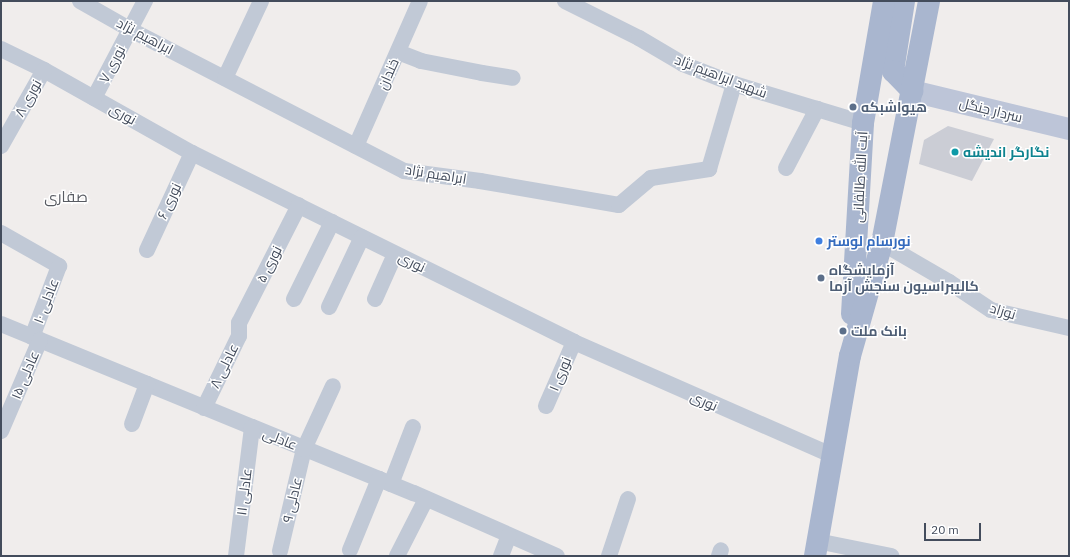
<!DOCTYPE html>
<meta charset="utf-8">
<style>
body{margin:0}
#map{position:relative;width:1070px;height:557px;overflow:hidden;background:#f0edec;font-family:"IBM Plex Sans",Cairo,sans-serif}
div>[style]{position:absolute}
.building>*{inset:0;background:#cbcdd5}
.minor>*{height:16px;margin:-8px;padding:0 8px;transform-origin:8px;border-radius:8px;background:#c1c9d6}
.secondary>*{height:22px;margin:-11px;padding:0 11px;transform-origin:11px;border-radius:11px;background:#bdc5d8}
.primary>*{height:22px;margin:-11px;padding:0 11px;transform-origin:11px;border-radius:11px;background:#a9b6cf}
.dots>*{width:11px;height:11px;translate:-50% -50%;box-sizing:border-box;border:2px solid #fff;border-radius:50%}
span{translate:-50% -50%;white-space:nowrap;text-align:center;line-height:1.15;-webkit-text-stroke:3px #fff;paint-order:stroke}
.street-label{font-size:14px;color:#434c5c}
.service-label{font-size:14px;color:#4e5e75;font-weight:700}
.left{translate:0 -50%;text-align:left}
.culture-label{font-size:14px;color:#0d838f;font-weight:700}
.shop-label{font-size:14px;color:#366cbe;font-weight:700}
.neighbourhood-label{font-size:15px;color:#585b62}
.frame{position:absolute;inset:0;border:2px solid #434c5c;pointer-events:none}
.scale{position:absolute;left:924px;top:523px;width:57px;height:18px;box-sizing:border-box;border:2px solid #434c5c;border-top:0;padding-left:5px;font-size:12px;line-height:14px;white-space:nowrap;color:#434c5c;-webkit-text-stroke:3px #fff;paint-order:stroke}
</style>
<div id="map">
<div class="building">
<div style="clip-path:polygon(948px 126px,994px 139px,972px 181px,919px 164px,924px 140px)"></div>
</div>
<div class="minor">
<div style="left:80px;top:1px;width:59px;rotate:29.6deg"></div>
<div style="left:131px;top:30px;width:307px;rotate:27.3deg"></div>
<div style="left:404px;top:171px;width:77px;rotate:7.5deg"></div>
<div style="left:480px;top:181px;width:141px;rotate:9.8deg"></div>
<div style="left:619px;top:205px;width:42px;rotate:-40.2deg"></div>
<div style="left:651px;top:178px;width:59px;rotate:-8.8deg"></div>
<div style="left:709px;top:169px;width:89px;rotate:-73.6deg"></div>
<div style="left:565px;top:1px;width:83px;rotate:26.6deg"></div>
<div style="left:639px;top:38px;width:51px;rotate:30.6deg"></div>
<div style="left:683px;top:64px;width:55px;rotate:21.4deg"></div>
<div style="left:734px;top:84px;width:135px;rotate:16.8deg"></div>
<div style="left:1px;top:49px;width:48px;rotate:26deg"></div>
<div style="left:44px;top:70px;width:170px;rotate:29.3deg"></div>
<div style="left:192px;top:153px;width:426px;rotate:26.3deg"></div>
<div style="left:574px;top:342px;width:282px;rotate:23.7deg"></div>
<div style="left:398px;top:52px;width:25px;rotate:21deg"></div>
<div style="left:421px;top:61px;width:62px;rotate:11.1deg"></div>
<div style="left:482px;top:73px;width:31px;rotate:9deg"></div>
<div style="left:225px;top:78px;width:85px;rotate:-64.9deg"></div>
<div style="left:94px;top:98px;width:110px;rotate:-62.3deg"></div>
<div style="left:1px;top:146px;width:87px;rotate:-60.5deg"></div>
<div style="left:356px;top:146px;width:158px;rotate:-66.2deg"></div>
<div style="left:786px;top:168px;width:67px;rotate:-62.3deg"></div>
<div style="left:1px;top:233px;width:67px;rotate:29.6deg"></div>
<div style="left:59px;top:266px;width:76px;rotate:110.8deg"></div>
<div style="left:882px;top:243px;width:78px;rotate:30.2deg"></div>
<div style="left:949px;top:282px;width:50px;rotate:33.7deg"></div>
<div style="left:991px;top:310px;width:80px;rotate:13deg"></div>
<div style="left:147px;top:250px;width:107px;rotate:-65.1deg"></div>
<div style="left:294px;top:299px;width:86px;rotate:-63.7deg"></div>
<div style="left:375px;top:299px;width:49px;rotate:-66deg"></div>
<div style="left:329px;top:307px;width:77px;rotate:-64.8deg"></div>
<div style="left:1px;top:324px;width:446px;rotate:22.3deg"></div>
<div style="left:414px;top:493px;width:156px;rotate:23.8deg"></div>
<div style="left:546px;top:406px;width:70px;rotate:-66.4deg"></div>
<div style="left:204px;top:408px;width:80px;rotate:-64.1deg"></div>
<div style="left:239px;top:336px;width:13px;rotate:-90deg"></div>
<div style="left:239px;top:323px;width:132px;rotate:-63deg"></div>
<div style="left:132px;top:424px;width:43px;rotate:-69.4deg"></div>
<div style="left:1px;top:431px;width:99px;rotate:-66.8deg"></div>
<div style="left:391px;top:484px;width:61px;rotate:-68.9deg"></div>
<div style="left:817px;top:541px;width:76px;rotate:11.5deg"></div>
<div style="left:350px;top:550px;width:77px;rotate:-67.8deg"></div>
<div style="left:280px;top:551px;width:105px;rotate:-76.8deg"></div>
<div style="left:304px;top:449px;width:69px;rotate:-65.3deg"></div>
<div style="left:236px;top:556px;width:130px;rotate:-82.9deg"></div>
<div style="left:397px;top:556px;width:64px;rotate:-63deg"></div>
<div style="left:501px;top:556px;width:22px;rotate:-69deg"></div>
<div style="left:609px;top:556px;width:60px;rotate:-71.6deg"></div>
<div style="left:719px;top:556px;width:6px;rotate:-72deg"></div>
</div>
<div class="secondary">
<div style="left:912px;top:91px;width:162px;rotate:13.6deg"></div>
</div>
<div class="primary">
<div style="left:904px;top:1px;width:71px;rotate:98.9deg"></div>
<div style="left:893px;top:71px;width:28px;rotate:46deg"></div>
<div style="left:852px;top:314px;width:191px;rotate:-86.7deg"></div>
<div style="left:863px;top:123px;width:124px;rotate:-80.2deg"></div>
<div style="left:815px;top:556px;width:203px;rotate:-80.1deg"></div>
<div style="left:850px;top:356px;width:117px;rotate:-74.2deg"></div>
<div style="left:882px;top:243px;width:247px;rotate:-79deg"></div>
</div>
<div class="dots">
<div style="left:853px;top:107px;background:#5c6f8a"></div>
<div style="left:955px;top:152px;background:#0f9aa8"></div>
<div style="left:819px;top:241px;background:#3f7fe0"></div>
<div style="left:821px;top:278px;background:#5c6f8a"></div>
<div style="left:843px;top:331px;background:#5c6f8a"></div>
</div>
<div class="street-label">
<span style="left:145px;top:36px;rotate:28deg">ابراهیم نژاد</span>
<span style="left:112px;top:64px;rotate:-62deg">نوری ۷</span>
<span style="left:388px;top:74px;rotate:-66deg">خندان</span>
<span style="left:721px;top:76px;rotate:21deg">شهید ابراهیم نژاد</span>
<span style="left:28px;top:98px;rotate:-61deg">نوری ۸</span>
<span style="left:991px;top:110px;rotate:14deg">سردار جنگل</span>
<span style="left:123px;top:114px;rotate:29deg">نوری</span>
<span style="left:436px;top:174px;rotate:9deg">ابراهیم نژاد</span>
<span style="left:860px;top:177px;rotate:-87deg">آیت الله طالقانی</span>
<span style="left:169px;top:201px;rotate:-65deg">نوری ۶</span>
<span style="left:412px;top:262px;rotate:26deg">نوری</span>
<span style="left:269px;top:264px;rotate:-63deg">نوری ۵</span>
<span style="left:46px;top:301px;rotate:-69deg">عادلی ۱۰</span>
<span style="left:1003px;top:311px;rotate:17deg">نوزاد</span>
<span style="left:224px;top:366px;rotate:-64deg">عادلی ۸</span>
<span style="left:560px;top:374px;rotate:-67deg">نوری ۱</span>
<span style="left:25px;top:375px;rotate:-67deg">عادلی ۱۵</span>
<span style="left:704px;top:401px;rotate:24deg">نوری</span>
<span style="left:280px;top:439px;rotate:22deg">عادلی</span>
<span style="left:244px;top:492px;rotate:-83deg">عادلی ۱۱</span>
<span style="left:292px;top:500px;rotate:-77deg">عادلی ۹</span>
</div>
<div class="service-label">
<span class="left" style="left:861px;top:107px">هیواشبکه</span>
<span class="left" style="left:829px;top:278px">آزمایشگاه<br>کالیبراسیون سنجش آزما</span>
<span class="left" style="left:851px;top:331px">بانک ملت</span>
</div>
<div class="culture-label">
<span class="left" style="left:963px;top:152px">نگارگر اندیشه</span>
</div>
<div class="shop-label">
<span class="left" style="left:827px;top:241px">نورسام لوستر</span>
</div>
<div class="neighbourhood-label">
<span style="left:66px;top:197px">صفاری</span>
</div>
<div class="frame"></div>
<div class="scale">20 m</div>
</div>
